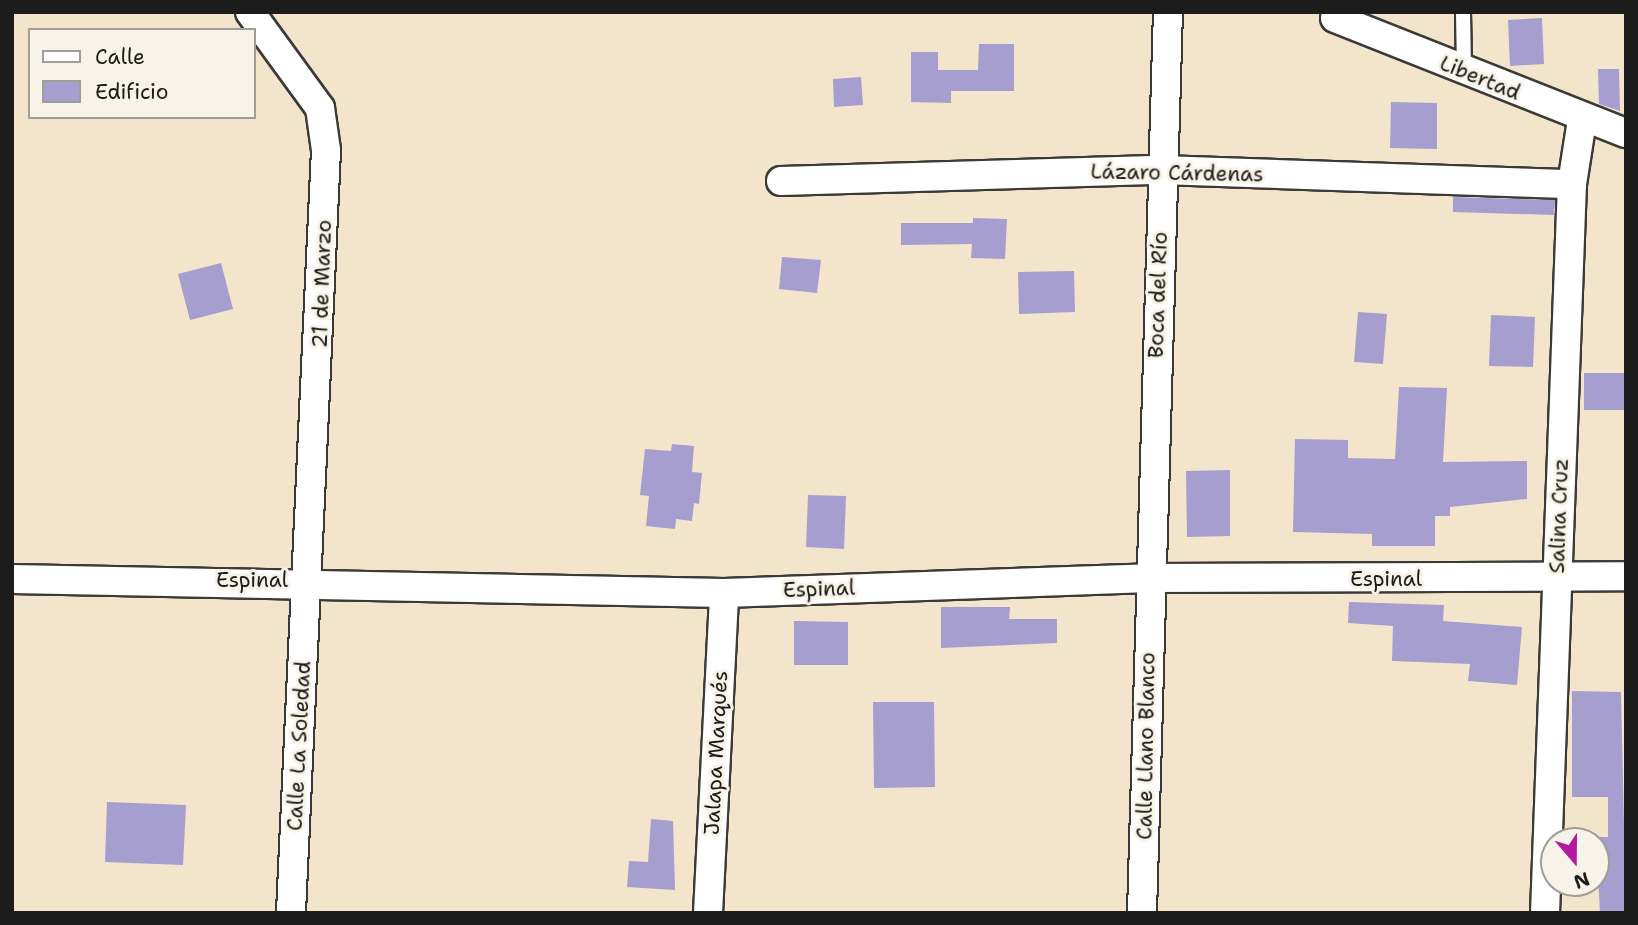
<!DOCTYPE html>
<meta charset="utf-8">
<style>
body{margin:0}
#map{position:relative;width:1638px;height:925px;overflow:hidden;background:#f2e5cc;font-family:"Shantell Sans",sans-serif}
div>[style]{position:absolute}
.building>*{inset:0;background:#a59ece}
.roads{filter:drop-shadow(2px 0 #3c3a36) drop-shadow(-2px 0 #3c3a36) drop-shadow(0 2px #3c3a36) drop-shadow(0 -2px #3c3a36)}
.service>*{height:14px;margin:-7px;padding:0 7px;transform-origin:7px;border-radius:7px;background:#fff}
.minor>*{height:28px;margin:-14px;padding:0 14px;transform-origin:14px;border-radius:14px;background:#fff}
span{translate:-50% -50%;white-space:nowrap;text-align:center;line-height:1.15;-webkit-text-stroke:6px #f7f3e8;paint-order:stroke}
.street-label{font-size:21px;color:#1c1c1c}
.frame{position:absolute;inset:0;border:14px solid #1c1c1c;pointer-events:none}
.legend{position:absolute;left:28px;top:28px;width:228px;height:91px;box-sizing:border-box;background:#f7f3e8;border:2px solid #9f9d96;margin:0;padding:9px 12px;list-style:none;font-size:21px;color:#1c1c1c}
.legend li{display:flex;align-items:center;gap:14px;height:35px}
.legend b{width:35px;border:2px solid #9f9d96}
.north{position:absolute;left:1540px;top:827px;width:70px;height:70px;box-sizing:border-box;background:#f7f3e8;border:2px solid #9f9d96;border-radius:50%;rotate:160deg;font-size:19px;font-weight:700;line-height:28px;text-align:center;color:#1c1c1c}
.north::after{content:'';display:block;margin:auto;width:24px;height:32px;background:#b5179e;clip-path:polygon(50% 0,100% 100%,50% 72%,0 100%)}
</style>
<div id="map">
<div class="building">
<div style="clip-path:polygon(1542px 18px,1544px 64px,1510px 66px,1508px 20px)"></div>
<div style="clip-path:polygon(979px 44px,1014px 44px,1014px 91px,951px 91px,951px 103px,911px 102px,911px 52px,938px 52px,938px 70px,978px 70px)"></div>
<div style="clip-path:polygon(1598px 69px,1619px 69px,1620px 111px,1599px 104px)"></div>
<div style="clip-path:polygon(861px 77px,863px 105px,834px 107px,833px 79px)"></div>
<div style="clip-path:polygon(1391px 102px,1437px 103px,1437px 149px,1390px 148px)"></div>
<div style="clip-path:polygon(1453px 197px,1555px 200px,1554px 215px,1453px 212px)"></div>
<div style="clip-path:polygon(973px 218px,1007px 219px,1005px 259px,971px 258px,972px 244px,901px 245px,901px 223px,973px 223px)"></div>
<div style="clip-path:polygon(782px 257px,821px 260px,817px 293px,779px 289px)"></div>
<div style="clip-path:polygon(221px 263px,233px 309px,190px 320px,178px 274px)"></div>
<div style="clip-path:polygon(1074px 271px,1075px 312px,1019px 314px,1018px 272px)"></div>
<div style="clip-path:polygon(1358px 312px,1387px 314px,1383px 364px,1354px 362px)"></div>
<div style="clip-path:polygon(1491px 315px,1535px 317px,1533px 367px,1489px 366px)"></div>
<div style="clip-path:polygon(1584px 373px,1626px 373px,1626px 410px,1584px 410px)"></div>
<div style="clip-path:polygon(1399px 387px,1447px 388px,1443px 462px,1527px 461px,1527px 499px,1450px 507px,1450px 516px,1435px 516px,1435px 546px,1372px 546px,1372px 534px,1293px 532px,1295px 439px,1348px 440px,1348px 458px,1395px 459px)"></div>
<div style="clip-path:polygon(672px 444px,694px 446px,692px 472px,702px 473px,699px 504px,694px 503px,692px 521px,676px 519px,675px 529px,646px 526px,649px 496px,640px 495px,645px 449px,671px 451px)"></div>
<div style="clip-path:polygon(1230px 470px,1230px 536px,1187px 537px,1186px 471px)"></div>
<div style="clip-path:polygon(808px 495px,846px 496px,844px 549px,806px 547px)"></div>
<div style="clip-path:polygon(1349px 602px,1444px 605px,1443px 621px,1522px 627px,1517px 685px,1468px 681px,1470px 664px,1392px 661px,1393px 626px,1348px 623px)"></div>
<div style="clip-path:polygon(941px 607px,1010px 607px,1009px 619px,1057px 619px,1057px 643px,941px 648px)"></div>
<div style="clip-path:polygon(794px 621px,848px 622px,848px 665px,794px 665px)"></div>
<div style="clip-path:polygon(1572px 691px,1621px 692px,1626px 913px,1600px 913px,1596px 837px,1608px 837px,1608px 797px,1572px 797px)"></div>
<div style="clip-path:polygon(873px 702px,934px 702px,935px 787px,874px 788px)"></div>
<div style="clip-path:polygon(107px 802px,186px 805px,183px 865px,105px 862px)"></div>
<div style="clip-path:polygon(651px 819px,673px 821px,675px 890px,627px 887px,629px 861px,648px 862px)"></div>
</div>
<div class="roads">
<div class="service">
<div style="left:1463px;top:12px;width:59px;rotate:89deg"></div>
</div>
<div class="minor">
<div style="left:250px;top:12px;width:119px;rotate:53.9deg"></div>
<div style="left:320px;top:108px;width:42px;rotate:81.9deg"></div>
<div style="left:326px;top:150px;width:764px;rotate:92.63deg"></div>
<div style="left:1335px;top:18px;width:313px;rotate:21.6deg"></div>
<div style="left:781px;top:181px;width:380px;rotate:-1.7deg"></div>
<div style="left:1161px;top:170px;width:411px;rotate:2deg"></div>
<div style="left:12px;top:579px;width:712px;rotate:1.13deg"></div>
<div style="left:724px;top:593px;width:426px;rotate:-2deg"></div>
<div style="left:1150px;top:578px;width:476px;rotate:-0.2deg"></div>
<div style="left:708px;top:913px;width:320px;rotate:-87.1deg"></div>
<div style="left:1142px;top:913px;width:901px;rotate:-88.35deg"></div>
<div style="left:1545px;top:913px;width:729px;rotate:-87.88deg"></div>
<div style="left:1572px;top:184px;width:65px;rotate:-81.1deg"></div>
</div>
</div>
<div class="street-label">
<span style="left:1480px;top:78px;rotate:22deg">Libertad</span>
<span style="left:1177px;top:173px;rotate:1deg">Lázaro Cárdenas</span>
<span style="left:322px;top:284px;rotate:-88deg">21 de Marzo</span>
<span style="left:1158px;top:295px;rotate:-88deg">Boca del Río</span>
<span style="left:1559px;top:516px;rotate:-88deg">Salina Cruz</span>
<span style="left:1386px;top:579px">Espinal</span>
<span style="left:252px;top:580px">Espinal</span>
<span style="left:819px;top:589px;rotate:-2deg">Espinal</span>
<span style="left:299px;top:746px;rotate:-87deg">Calle La Soledad</span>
<span style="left:1146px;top:746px;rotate:-89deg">Calle Llano Blanco</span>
<span style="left:716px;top:753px;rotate:-87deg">Jalapa Marqués</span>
</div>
<div class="frame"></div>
<ul class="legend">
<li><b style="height:9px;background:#fff"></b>Calle</li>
<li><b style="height:19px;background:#a59ece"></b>Edificio</li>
</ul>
<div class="north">N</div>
</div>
